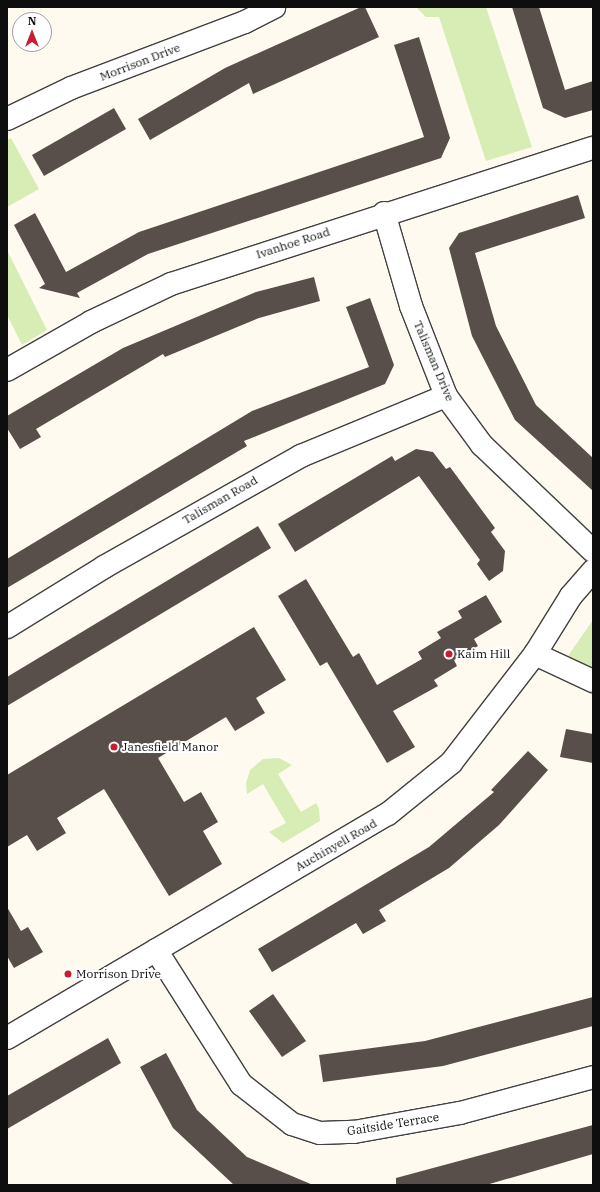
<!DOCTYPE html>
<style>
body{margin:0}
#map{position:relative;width:600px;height:1192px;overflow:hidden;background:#fffaef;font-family:"IBM Plex Serif",serif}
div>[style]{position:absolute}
.green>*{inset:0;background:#d7edb5}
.building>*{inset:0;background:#584e4a}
.roads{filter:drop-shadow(1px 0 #414141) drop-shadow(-1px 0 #414141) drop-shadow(0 1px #414141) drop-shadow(0 -1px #414141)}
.minor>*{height:22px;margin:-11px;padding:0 11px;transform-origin:11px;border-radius:11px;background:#fff}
.tertiary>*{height:22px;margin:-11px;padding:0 11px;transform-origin:11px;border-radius:11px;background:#fff}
.dots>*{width:11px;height:11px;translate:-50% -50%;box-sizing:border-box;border:2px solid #fff;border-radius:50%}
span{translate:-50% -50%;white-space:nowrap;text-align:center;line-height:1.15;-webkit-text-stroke:4px #fff;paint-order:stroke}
.street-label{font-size:12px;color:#0e0e0e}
.poi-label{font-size:12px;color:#0e0e0e}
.left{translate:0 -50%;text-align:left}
.frame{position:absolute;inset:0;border:8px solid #0e0e0e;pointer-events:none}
.north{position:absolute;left:12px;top:12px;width:40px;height:40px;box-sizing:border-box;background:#fff;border:1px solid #9f9f9f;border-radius:50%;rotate:0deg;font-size:11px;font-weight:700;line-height:16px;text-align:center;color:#0e0e0e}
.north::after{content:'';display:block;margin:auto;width:14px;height:18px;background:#c81c33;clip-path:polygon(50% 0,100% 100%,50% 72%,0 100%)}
</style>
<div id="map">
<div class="green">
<div style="clip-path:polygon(416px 7px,486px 7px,532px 147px,486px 161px,439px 17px,426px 17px)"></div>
<div style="clip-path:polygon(11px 138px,39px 189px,7px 207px,7px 140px)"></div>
<div style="clip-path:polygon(7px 250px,47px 330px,22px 345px,7px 315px)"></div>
<div style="clip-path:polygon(593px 620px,593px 671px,568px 656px)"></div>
<div style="clip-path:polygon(279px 758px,292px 765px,278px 774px,301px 812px,316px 803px,319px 809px,320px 821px,283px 843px,269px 832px,286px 823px,263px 784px,247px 794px,246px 783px,250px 770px,263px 759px)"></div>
</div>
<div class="building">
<div style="clip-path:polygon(361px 7px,365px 7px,379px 37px,253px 94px,249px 83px,150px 140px,138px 119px,225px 68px)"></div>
<div style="clip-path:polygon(512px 7px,539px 7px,565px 90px,593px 81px,593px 110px,565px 118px,543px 108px)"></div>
<div style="clip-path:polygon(419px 37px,450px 138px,441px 158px,148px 254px,77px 293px,80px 298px,39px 288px,45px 284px,14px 225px,35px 213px,66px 272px,139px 232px,424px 137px,394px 45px)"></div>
<div style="clip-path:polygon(114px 108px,126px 129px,44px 176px,32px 155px)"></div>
<div style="clip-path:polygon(578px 195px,585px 218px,475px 253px,496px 326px,536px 405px,593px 458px,593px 491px,515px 420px,472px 336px,449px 248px,459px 233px)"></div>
<div style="clip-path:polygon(314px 277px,320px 301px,259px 318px,165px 357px,163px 354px,36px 429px,41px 437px,20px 449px,7px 428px,7px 416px,123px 348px,256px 292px)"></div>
<div style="clip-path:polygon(370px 298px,394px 365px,385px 384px,244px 441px,247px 446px,7px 588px,7px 559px,252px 411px,369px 367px,346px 307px)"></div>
<div style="clip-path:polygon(416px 449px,433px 452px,446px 469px,450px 467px,495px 528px,491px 532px,505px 551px,503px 571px,489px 581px,477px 564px,480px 560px,419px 476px,295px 552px,278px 524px,392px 456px,395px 461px)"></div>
<div style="clip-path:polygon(258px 526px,271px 548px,7px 706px,7px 677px)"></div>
<div style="clip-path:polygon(306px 579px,353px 657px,359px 653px,377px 685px,422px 659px,418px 652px,441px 638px,437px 632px,462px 618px,458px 611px,486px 595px,502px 622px,474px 639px,478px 646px,454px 660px,457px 666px,434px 680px,438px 686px,393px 711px,415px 747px,387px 763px,327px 662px,320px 666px,278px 596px)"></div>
<div style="clip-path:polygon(254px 627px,286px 680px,256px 698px,265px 713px,235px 731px,226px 717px,158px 758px,184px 802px,201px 792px,218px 822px,203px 831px,222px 864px,169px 896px,104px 789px,57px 818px,66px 833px,37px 851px,27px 835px,7px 847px,7px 775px)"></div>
<div style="clip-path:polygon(566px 729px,593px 734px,593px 763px,560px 757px)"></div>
<div style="clip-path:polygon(528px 751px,548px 770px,499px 825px,449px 868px,379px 910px,386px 921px,363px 934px,356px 923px,272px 972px,258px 949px,429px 847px,494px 792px,491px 790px)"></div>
<div style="clip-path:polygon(7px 907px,21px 931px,28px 927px,43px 952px,14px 968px,7px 956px)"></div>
<div style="clip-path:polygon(273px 994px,306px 1041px,282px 1057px,249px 1011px)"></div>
<div style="clip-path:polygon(593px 997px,593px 1026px,443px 1066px,323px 1082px,319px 1055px,425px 1041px)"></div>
<div style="clip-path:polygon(108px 1038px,121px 1063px,7px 1129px,7px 1096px)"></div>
<div style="clip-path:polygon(166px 1053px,197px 1110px,247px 1157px,313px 1185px,234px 1185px,173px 1128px,140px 1067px)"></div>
<div style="clip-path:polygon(593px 1125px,593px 1154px,486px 1185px,396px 1185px,396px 1178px)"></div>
</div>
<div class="roads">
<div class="minor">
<div style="left:7px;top:119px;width:71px;rotate:-25.8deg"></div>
<div style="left:71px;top:88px;width:186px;rotate:-20.8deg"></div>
<div style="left:245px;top:22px;width:33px;rotate:-27deg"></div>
<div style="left:384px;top:213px;width:97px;rotate:73.8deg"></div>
<div style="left:411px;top:306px;width:97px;rotate:68.7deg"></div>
<div style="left:446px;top:396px;width:61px;rotate:53.7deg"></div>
<div style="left:482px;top:445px;width:153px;rotate:43.7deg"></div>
<div style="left:7px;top:370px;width:97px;rotate:-29.7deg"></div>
<div style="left:91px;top:322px;width:89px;rotate:-25.4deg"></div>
<div style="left:171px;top:284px;width:443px;rotate:-17.9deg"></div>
<div style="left:7px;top:627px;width:114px;rotate:-31.7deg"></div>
<div style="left:104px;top:567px;width:226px;rotate:-29.4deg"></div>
<div style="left:301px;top:456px;width:157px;rotate:-22.5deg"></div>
<div style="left:535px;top:654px;width:64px;rotate:25deg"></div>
<div style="left:156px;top:950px;width:159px;rotate:57.6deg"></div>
<div style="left:241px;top:1084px;width:65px;rotate:38.1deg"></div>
<div style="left:292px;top:1124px;width:29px;rotate:18deg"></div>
<div style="left:320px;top:1133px;width:34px;rotate:-2deg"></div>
<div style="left:354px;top:1132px;width:108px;rotate:-10.2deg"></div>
<div style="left:460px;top:1113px;width:138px;rotate:-15.1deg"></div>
</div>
<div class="tertiary">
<div style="left:7px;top:1038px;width:442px;rotate:-30.5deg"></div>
<div style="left:388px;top:814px;width:81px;rotate:-39deg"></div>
<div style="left:451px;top:763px;width:138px;rotate:-52.4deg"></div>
<div style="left:535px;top:654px;width:68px;rotate:-58.2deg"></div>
<div style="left:571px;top:596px;width:33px;rotate:-49deg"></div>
</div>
</div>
<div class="dots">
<div style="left:449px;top:654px;background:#c81c33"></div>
<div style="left:114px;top:747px;background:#c81c33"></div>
<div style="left:68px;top:974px;background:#c81c33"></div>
</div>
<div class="street-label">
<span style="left:140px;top:62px;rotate:-21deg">Morrison Drive</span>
<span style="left:293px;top:243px;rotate:-18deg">Ivanhoe Road</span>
<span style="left:434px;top:361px;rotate:67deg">Talisman Drive</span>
<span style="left:220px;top:500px;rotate:-30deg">Talisman Road</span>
<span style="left:336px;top:845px;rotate:-30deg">Auchinyell Road</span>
<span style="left:393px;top:1124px;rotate:-9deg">Gaitside Terrace</span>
</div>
<div class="poi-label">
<span class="left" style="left:457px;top:654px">Kaim Hill</span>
<span class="left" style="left:122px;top:747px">Janesfield Manor</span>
<span class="left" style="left:76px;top:974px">Morrison Drive</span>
</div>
<div class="frame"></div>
<div class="north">N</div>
</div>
